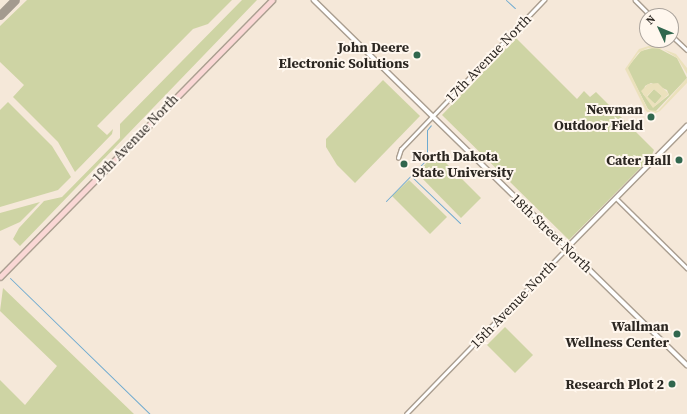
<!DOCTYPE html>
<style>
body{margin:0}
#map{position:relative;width:687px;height:414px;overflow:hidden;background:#f5e8d9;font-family:"Source Serif 4",serif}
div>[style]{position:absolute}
.green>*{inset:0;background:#ced4a4}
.sand>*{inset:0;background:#ebe1bc}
.stream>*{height:1px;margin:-0.5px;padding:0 0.5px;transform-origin:0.5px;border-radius:0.5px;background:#6eaad0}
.taxiway>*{height:9px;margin:-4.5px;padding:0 4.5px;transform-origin:4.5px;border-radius:4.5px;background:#a49a8f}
.roads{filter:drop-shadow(1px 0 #aa9e90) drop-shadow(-1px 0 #aa9e90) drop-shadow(0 1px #aa9e90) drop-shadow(0 -1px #aa9e90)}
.minor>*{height:2.5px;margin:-1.25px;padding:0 1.25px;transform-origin:1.25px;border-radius:1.25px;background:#fff}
.tertiary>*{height:3.5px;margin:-1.75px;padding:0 1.75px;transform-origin:1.75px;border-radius:1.75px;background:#fff}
.primary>*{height:4.5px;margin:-2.25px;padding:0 2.25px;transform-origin:2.25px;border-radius:2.25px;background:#fad7d5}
.dots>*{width:11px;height:11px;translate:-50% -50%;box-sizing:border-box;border:2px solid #fff7ee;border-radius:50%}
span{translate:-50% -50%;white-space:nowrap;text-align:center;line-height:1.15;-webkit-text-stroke:4px #fff7ee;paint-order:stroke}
.poi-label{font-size:14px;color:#2b2621;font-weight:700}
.right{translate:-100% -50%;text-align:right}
.left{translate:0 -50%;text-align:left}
.street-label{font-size:14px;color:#2b2621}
.north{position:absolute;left:639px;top:8px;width:40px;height:40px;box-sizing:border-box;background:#fff7ee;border:1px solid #aaa39c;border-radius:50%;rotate:314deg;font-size:11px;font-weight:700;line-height:16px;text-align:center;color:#2b2621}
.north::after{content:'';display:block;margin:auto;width:14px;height:18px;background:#31674e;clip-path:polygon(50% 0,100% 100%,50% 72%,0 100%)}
</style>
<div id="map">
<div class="green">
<div style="clip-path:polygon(27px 0,232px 0,208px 24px,193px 29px,97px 126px,107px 135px,113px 129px,112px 134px,75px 172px,58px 142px,13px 97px,24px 85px,0 62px,0 26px)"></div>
<div style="clip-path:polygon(242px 0,257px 0,20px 246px,13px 239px,19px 228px,44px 201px,62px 197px,120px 138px,120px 124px)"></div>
<div style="clip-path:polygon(516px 38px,577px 99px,584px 91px,590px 97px,596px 92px,654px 150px,651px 157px,569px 240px,442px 115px)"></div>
<div style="clip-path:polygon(evenodd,656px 47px,677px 58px,687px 78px,654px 113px,648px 109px,627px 68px,641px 51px,656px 47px,651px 83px,667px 90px,669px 95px,655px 106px,643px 94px,645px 86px,651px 83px)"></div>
<div style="clip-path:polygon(383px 80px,420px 116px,355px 183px,337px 165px,326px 147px,326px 139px)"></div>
<div style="clip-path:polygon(654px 89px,662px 96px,655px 104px,647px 97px)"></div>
<div style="clip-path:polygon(8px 102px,52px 146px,71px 177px,58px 190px,0 207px,0 110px)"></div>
<div style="clip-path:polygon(436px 153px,481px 198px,461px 218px,417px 173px)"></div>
<div style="clip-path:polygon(409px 180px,447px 217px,430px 234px,392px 196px)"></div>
<div style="clip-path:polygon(40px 202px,20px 222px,0 231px,0 213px)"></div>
<div style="clip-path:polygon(3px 288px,134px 414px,0 414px,0 380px,25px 405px,57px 366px,0 311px)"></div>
<div style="clip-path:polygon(505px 327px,533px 355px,515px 373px,487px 345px)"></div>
</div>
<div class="sand">
<div style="clip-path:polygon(652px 45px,676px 54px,687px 68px,687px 74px,677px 58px,663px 49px,648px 48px,638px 53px,628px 68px,648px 110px,658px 111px,687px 78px,687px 83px,660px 111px,652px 115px,646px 111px,625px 69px,639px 49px)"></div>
<div style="clip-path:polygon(evenodd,658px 83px,669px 94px,653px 108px,641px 91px,648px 84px,658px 83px,654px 89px,662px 96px,655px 104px,647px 96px,654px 89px)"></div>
</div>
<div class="stream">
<div style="left:506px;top:0;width:12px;rotate:42deg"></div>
<div style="left:411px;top:176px;width:68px;rotate:43.8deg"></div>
<div style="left:386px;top:201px;width:59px;rotate:-45.7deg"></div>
<div style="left:427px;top:159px;width:29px;rotate:-90deg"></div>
<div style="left:427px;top:130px;width:6px;rotate:-51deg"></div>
<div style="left:10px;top:278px;width:195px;rotate:44.2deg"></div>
</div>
<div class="taxiway">
<div style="left:0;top:15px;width:21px;rotate:-45deg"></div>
</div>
<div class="roads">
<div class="minor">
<div style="left:635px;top:0;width:23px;rotate:45deg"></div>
<div style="left:671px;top:35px;width:22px;rotate:43deg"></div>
<div style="left:398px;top:158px;width:9px;rotate:-72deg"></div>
<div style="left:401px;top:149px;width:207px;rotate:-46.2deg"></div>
<div style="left:616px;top:198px;width:100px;rotate:44.6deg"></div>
<div style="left:406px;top:414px;width:231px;rotate:-45.9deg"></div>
</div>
<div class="tertiary">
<div style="left:314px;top:0;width:522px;rotate:44.38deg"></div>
<div style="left:567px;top:248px;width:171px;rotate:-45.5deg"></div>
</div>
<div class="primary">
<div style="left:0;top:277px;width:388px;rotate:-45.5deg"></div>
</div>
</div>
<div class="dots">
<div style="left:417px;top:55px;background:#31674e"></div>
<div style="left:651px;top:117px;background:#31674e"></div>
<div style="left:679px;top:160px;background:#31674e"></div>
<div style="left:404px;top:164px;background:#31674e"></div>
<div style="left:677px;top:334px;background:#31674e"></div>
<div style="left:672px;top:384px;background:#31674e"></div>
</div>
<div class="poi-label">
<span class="right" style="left:409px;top:55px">John Deere<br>Electronic Solutions</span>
<span class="right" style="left:643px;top:117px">Newman<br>Outdoor Field</span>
<span class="left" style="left:412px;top:164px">North Dakota<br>State University</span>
<span class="right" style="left:671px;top:160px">Cater Hall</span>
<span class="right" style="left:669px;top:334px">Wallman<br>Wellness Center</span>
<span class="right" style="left:664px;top:384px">Research Plot 2</span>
</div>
<div class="street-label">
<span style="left:488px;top:58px;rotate:-46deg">17th Avenue North</span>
<span style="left:135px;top:138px;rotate:-46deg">19th Avenue North</span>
<span style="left:552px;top:233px;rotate:44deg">18th Street North</span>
<span style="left:513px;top:304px;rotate:-46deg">15th Avenue North</span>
</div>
<div class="north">N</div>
</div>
